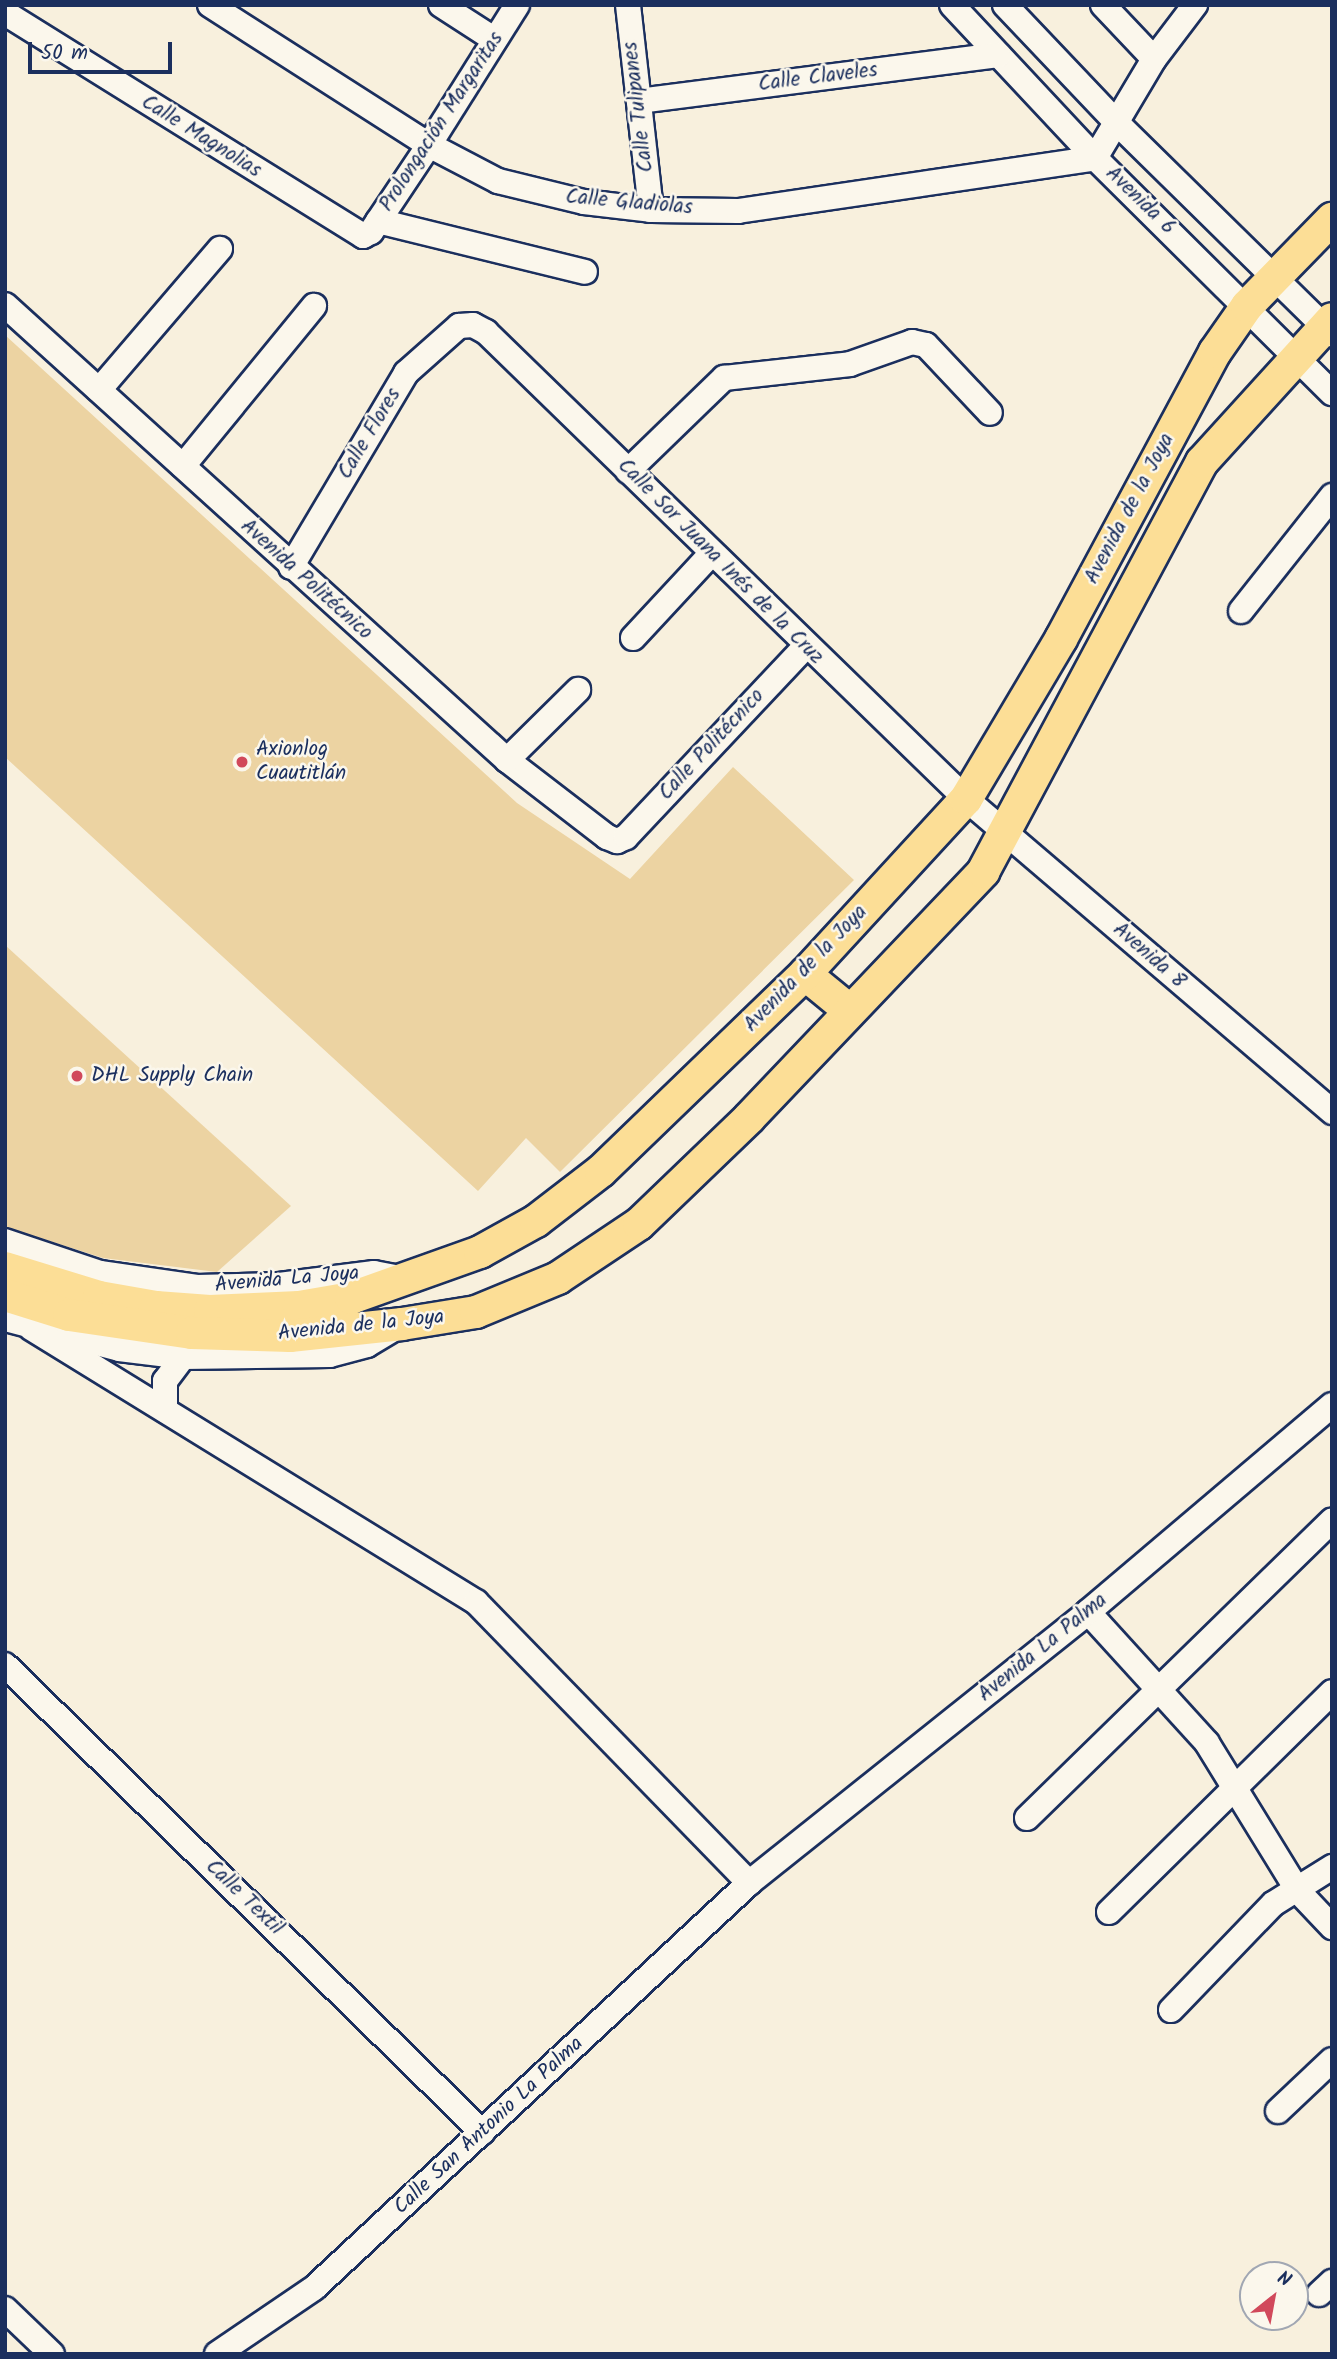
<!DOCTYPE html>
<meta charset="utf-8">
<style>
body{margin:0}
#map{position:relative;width:1337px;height:2359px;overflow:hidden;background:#f8f0dd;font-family:Kalam,sans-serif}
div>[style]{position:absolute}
.building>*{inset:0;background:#ecd3a2}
.roads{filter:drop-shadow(2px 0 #1b2f5e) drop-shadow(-2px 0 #1b2f5e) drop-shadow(0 2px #1b2f5e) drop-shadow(0 -2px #1b2f5e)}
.minor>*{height:24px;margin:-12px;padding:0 12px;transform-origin:12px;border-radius:12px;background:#fbf7ec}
.major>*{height:32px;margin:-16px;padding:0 16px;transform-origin:16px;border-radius:16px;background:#fcde96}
.dots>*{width:19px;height:19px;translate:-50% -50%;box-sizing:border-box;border:4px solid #fbf7ec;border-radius:50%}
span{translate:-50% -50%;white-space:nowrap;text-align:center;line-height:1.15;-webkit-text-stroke:5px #fbf7ec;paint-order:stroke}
.street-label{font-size:21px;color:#1b2f5e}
.poi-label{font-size:21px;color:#1b2f5e}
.left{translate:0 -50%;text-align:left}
.frame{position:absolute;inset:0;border:7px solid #1b2f5e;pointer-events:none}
.north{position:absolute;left:1239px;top:2261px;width:70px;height:70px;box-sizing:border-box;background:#fbf7ec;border:2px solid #a1a7b3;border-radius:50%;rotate:31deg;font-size:19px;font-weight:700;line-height:28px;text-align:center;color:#1b2f5e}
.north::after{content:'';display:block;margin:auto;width:24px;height:32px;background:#d1495b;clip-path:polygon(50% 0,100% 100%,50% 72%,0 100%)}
.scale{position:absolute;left:28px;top:42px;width:144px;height:32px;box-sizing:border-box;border:4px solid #1b2f5e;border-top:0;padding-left:9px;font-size:21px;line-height:24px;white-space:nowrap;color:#1b2f5e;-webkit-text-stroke:5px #fbf7ec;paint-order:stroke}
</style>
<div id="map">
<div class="building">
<div style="clip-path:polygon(5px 335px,517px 803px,630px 879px,733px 767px,854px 880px,560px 1172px,526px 1138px,478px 1191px,5px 757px)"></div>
<div style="clip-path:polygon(5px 945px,291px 1206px,217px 1272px,103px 1258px,5px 1227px)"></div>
</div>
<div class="roads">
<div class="minor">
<div style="left:210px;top:5px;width:260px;rotate:32.6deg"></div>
<div style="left:429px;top:145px;width:78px;rotate:27.6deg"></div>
<div style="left:498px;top:181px;width:89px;rotate:13.7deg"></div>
<div style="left:584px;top:202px;width:67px;rotate:6.8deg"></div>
<div style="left:651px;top:210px;width:87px;rotate:0.7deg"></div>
<div style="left:738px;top:211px;width:361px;rotate:-8.4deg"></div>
<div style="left:1095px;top:158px;width:115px;rotate:-59.2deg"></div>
<div style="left:1154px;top:59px;width:68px;rotate:-52.8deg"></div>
<div style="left:441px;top:5px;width:64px;rotate:32.9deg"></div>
<div style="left:628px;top:5px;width:206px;rotate:83.6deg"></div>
<div style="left:952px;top:5px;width:209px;rotate:46.9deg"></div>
<div style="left:1095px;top:158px;width:334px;rotate:44.8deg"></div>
<div style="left:1005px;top:5px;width:161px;rotate:46.5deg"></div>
<div style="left:1116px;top:122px;width:303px;rotate:44.5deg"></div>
<div style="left:1103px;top:5px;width:74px;rotate:46.6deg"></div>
<div style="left:5px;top:13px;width:422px;rotate:31.9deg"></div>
<div style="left:363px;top:236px;width:9px;rotate:-27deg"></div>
<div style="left:371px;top:232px;width:105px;rotate:-56.3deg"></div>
<div style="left:429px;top:145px;width:165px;rotate:-57.8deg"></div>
<div style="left:639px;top:101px;width:362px;rotate:-7.3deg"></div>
<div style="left:378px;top:221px;width:213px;rotate:13.8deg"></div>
<div style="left:5px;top:305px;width:678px;rotate:42.19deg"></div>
<div style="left:507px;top:760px;width:126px;rotate:37.6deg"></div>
<div style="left:607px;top:837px;width:11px;rotate:22deg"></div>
<div style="left:617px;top:841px;width:10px;rotate:-24deg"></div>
<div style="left:626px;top:837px;width:261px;rotate:-46.7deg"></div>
<div style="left:99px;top:390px;width:186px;rotate:-49.4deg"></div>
<div style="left:183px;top:466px;width:207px;rotate:-50.7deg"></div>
<div style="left:628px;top:471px;width:134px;rotate:-44.1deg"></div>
<div style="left:724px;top:378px;width:127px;rotate:-6.3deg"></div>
<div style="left:850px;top:364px;width:66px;rotate:-19.5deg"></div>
<div style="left:912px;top:342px;width:14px;rotate:12deg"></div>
<div style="left:926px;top:345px;width:93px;rotate:46.7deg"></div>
<div style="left:291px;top:567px;width:226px;rotate:-59.3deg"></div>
<div style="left:406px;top:373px;width:71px;rotate:-41.6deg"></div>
<div style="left:459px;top:326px;width:14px;rotate:-4deg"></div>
<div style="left:473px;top:325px;width:15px;rotate:28deg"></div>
<div style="left:486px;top:332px;width:670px;rotate:44.21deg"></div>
<div style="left:966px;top:799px;width:482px;rotate:40.5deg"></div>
<div style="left:1241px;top:611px;width:147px;rotate:-51.6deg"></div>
<div style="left:633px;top:638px;width:115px;rotate:-47.1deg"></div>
<div style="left:507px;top:760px;width:100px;rotate:-44.6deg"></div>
<div style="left:5px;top:1241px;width:100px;rotate:18.6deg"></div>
<div style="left:100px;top:1273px;width:98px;rotate:8.2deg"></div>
<div style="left:197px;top:1287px;width:82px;rotate:-1.4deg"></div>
<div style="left:279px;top:1285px;width:96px;rotate:-7.2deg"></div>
<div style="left:374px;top:1273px;width:33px;rotate:11deg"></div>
<div style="left:5px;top:1319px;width:118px;rotate:14.7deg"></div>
<div style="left:119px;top:1349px;width:64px;rotate:7.1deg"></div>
<div style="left:183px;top:1357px;width:147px;rotate:-0.8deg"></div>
<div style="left:330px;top:1355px;width:38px;rotate:-15deg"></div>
<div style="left:367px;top:1345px;width:37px;rotate:-31deg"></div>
<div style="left:31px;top:1328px;width:523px;rotate:31.62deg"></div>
<div style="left:476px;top:1602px;width:392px;rotate:45.8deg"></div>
<div style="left:165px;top:1410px;width:29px;rotate:-90deg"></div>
<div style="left:165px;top:1381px;width:30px;rotate:-53deg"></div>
<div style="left:1088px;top:1612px;width:177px;rotate:47.7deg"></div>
<div style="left:1207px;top:1743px;width:174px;rotate:58.4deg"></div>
<div style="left:1298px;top:1891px;width:50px;rotate:46.6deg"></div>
<div style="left:5px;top:1665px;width:668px;rotate:44.39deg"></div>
<div style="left:1027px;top:1818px;width:426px;rotate:-44.3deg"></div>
<div style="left:1109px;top:1912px;width:313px;rotate:-44.6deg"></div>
<div style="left:1171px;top:2010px;width:147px;rotate:-46.1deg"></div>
<div style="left:1273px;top:1904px;width:70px;rotate:-32.1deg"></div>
<div style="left:1278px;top:2111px;width:74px;rotate:-43.4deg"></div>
<div style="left:1319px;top:2294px;width:18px;rotate:-43deg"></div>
<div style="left:5px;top:2309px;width:65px;rotate:43.8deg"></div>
<div style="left:217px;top:2354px;width:117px;rotate:-34.2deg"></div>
<div style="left:314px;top:2288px;width:594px;rotate:-42.95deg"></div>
<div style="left:749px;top:1883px;width:434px;rotate:-38.6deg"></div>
<div style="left:1088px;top:1612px;width:320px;rotate:-40.3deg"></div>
</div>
<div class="major">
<div style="left:805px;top:974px;width:58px;rotate:39.4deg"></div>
<div style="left:5px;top:1268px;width:98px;rotate:17.1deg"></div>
<div style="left:99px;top:1297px;width:58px;rotate:10deg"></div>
<div style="left:156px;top:1307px;width:54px;rotate:4.2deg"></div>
<div style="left:210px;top:1311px;width:89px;rotate:-2.6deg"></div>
<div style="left:299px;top:1307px;width:53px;rotate:-9.8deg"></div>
<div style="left:351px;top:1298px;width:137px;rotate:-19.6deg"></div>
<div style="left:480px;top:1252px;width:64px;rotate:-29deg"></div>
<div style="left:536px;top:1221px;width:82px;rotate:-37.6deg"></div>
<div style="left:601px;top:1171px;width:284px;rotate:-44deg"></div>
<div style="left:805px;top:974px;width:238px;rotate:-47.4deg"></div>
<div style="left:966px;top:799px;width:186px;rotate:-59.3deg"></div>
<div style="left:1061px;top:639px;width:326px;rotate:-61.8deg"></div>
<div style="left:1215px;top:352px;width:56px;rotate:-55.2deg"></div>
<div style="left:1247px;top:306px;width:122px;rotate:-45.7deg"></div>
<div style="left:5px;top:1295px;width:67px;rotate:17.4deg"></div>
<div style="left:69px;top:1315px;width:124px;rotate:8.3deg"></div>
<div style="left:192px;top:1333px;width:98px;rotate:1.8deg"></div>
<div style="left:290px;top:1336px;width:113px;rotate:-6.1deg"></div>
<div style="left:402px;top:1324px;width:75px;rotate:-9.2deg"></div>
<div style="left:476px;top:1312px;width:89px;rotate:-22.5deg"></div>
<div style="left:558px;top:1278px;width:97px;rotate:-33.7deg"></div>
<div style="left:639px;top:1224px;width:153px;rotate:-43.9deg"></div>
<div style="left:749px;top:1118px;width:340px;rotate:-46.4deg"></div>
<div style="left:983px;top:872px;width:465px;rotate:-61.9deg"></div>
<div style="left:1202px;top:462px;width:193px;rotate:-47.7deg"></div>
</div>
</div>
<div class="dots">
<div style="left:242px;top:762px;background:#d1495b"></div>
<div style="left:77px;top:1076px;background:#d1495b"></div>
</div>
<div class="street-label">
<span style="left:818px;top:78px;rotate:-7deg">Calle Claveles</span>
<span style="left:639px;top:107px;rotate:-97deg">Calle Tulipanes</span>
<span style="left:442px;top:122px;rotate:-57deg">Prolongación Margaritas</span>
<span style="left:201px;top:137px;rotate:32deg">Calle Magnolias</span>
<span style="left:1140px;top:201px;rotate:44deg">Avenida 6</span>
<span style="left:629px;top:203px;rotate:5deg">Calle Gladiolas</span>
<span style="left:370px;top:434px;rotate:-59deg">Calle Flores</span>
<span style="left:1130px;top:509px;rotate:-62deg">Avenida de la Joya</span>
<span style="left:720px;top:562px;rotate:45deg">Calle Sor Juana Inés de la Cruz</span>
<span style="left:306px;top:580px;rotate:42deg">Avenida Politécnico</span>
<span style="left:712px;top:745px;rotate:-47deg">Calle Politécnico</span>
<span style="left:1149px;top:956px;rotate:41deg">Avenida 8</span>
<span style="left:806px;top:969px;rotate:-46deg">Avenida de la Joya</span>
<span style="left:287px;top:1280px;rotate:-5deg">Avenida La Joya</span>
<span style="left:361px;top:1326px;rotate:-6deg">Avenida de la Joya</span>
<span style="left:1043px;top:1648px;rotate:-39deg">Avenida La Palma</span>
<span style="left:244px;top:1898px;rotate:44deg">Calle Textil</span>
<span style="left:489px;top:2126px;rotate:-43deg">Calle San Antonio La Palma</span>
</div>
<div class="poi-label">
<span class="left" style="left:256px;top:762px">Axionlog<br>Cuautitlán</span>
<span class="left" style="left:91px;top:1076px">DHL Supply Chain</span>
</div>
<div class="frame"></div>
<div class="north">N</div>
<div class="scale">50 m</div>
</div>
